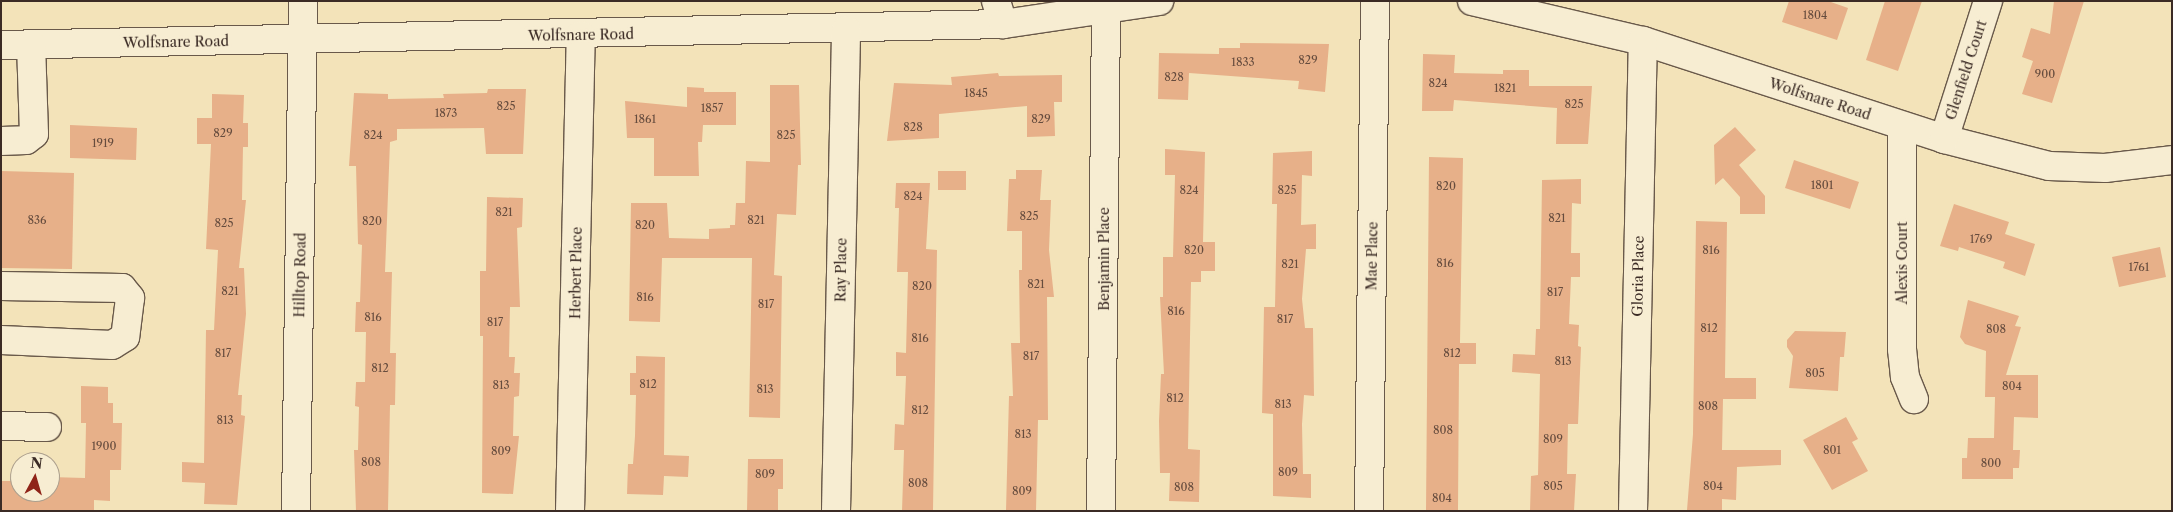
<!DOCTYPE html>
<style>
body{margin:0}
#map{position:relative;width:2173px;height:512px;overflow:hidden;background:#f3e3b9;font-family:"Libre Caslon Text",serif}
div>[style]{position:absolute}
.building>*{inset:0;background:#e7b089}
.roads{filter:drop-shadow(1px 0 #69594a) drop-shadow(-1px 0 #69594a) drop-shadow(0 1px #69594a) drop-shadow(0 -1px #69594a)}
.minor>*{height:28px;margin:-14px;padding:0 14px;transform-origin:14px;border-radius:14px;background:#f7edd2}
span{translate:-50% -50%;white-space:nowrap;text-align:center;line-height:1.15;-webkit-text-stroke:4.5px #f7edd2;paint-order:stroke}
.number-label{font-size:11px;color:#664c3e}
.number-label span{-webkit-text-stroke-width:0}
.street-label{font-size:14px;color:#3b2b25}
.frame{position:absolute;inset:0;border:2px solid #3b2b25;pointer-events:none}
.north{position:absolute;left:10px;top:452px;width:50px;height:50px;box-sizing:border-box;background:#f7edd2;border:1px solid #ac9f8d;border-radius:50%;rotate:6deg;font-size:14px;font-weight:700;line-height:20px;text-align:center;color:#3b2b25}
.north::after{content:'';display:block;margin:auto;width:18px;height:22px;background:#8f2418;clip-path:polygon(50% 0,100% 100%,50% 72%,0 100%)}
</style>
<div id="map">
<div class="building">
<div style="clip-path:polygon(1789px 1px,1828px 1px,1848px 8px,1837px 40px,1782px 22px)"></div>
<div style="clip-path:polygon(1885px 1px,1922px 1px,1898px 71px,1866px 60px)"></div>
<div style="clip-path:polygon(2054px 1px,2084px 1px,2052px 103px,2022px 94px,2033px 61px,2022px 57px,2031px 28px,2050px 34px)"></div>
<div style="clip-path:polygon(1240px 43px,1329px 44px,1325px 92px,1298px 89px,1299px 81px,1189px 73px,1188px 100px,1158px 99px,1159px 53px,1219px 54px,1219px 48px,1240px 48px)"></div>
<div style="clip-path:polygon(1423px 54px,1455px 55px,1454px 73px,1503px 74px,1503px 70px,1529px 70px,1529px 86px,1592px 86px,1588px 144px,1556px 144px,1557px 108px,1454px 100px,1453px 111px,1422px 111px)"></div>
<div style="clip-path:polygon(998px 73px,999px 76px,1062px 75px,1062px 102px,1054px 102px,1055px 136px,1027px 137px,1027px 106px,939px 114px,939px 138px,887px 141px,894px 83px,952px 85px,951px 77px)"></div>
<div style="clip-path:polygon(770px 85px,799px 85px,801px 165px,798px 165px,796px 215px,777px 214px,774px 275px,782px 276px,780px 418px,749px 417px,752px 258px,662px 258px,660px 322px,629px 321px,631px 203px,667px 203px,669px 238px,709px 239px,709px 229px,730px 228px,730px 225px,735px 225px,736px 203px,745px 203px,746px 161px,770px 162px)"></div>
<div style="clip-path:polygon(687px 87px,704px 88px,704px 92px,736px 92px,736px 125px,703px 125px,702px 142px,698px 142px,699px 176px,654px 176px,654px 138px,627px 138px,625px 101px,687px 107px)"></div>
<div style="clip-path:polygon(488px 89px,526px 89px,523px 154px,486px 154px,484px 128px,397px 129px,397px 140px,390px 142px,385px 272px,392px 272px,390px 353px,396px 353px,395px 405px,390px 405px,388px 511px,356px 511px,354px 450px,358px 450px,359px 407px,355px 406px,356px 382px,365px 382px,366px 332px,355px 332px,356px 302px,360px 302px,362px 245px,358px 244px,356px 166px,349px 166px,354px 93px,388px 94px,388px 99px,444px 98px,443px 94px,487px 93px)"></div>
<div style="clip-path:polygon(212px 94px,244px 95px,243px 123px,248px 123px,248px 147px,243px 147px,242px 200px,246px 200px,239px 268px,244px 268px,246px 314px,238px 395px,242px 395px,241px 415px,245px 416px,237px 505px,204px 504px,205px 483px,182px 482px,182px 462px,204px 463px,206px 330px,214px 330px,218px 250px,206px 249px,211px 144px,197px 144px,197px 118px,212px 118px)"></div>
<div style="clip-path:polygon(70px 125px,137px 128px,136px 160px,70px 158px)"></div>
<div style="clip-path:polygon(1735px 127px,1756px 150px,1739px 165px,1765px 196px,1765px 214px,1740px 214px,1740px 197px,1723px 178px,1715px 185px,1714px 145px)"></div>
<div style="clip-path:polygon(1165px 149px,1205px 152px,1203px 242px,1215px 242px,1215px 271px,1201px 271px,1201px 282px,1191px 282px,1188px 449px,1200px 450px,1199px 502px,1169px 501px,1170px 473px,1160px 473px,1159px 421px,1161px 374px,1164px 374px,1160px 297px,1163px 297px,1163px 257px,1173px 257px,1175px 175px,1165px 175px)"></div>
<div style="clip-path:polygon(1312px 151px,1312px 176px,1302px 175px,1301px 225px,1316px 224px,1316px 249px,1306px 249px,1302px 299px,1305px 328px,1313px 328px,1314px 396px,1304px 395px,1302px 424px,1303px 474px,1311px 474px,1311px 498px,1273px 496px,1273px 414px,1262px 413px,1264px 307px,1275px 307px,1277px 204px,1272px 204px,1273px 153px)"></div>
<div style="clip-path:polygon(1429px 157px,1463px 158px,1460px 343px,1476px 343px,1476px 364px,1459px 364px,1458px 511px,1426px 511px)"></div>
<div style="clip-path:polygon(1794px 160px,1859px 182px,1850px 209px,1785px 188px)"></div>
<div style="clip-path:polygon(1016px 170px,1042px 170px,1040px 200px,1051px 200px,1049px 250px,1054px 297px,1047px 297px,1048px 420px,1038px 420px,1036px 511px,1006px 511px,1009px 396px,1013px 396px,1011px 343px,1020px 343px,1019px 270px,1022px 270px,1022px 231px,1007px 231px,1009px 179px,1016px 179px)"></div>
<div style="clip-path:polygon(1px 171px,74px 173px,72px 269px,1px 268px)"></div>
<div style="clip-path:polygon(938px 171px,966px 171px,966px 190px,938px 190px)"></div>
<div style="clip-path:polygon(1581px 179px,1581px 204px,1572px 203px,1571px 253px,1580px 253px,1580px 277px,1571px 277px,1569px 324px,1579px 325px,1578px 346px,1581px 347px,1578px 424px,1568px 424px,1567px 474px,1576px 474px,1574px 511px,1530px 511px,1531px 476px,1538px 475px,1540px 374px,1512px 372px,1513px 354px,1535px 355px,1536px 329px,1540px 329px,1542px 180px)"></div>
<div style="clip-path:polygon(896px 183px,930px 183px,926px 249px,937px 250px,933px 511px,902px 511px,904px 450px,894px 450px,895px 424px,904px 425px,906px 376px,896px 376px,896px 352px,906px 353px,908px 272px,897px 272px,899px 208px,895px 208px)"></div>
<div style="clip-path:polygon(487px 197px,523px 198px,522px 227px,517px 228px,520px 307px,510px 307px,509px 357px,515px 357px,514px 373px,520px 373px,519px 396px,514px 397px,513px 436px,519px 436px,513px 494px,482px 493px,483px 336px,480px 336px,480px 271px,486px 271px)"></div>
<div style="clip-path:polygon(1954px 204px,2009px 222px,2005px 234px,2035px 244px,2025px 276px,2003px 268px,2005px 262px,1959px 247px,1958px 251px,1940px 246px)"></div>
<div style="clip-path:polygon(1696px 221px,1727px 222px,1725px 378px,1756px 378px,1756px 399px,1723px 399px,1722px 450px,1781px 450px,1781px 465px,1737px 467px,1736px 500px,1722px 499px,1722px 511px,1687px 510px,1693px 434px)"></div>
<div style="clip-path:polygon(2160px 247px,2166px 277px,2119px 287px,2112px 257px)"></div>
<div style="clip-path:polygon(1968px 300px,2019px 316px,2015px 326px,2021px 327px,2006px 375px,2038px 375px,2038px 418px,2014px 417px,2013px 450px,2020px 450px,2019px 468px,2013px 468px,2013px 479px,1962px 479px,1962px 458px,1967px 458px,1968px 438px,1994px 438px,1995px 397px,1985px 397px,1986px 351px,1965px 344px,1960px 337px)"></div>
<div style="clip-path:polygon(1795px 331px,1846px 332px,1844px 357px,1840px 357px,1838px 391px,1789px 388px,1793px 356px,1787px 347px,1787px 340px)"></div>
<div style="clip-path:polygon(636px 356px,665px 357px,664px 455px,689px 456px,688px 477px,664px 476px,663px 495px,627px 494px,628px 464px,633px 464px,635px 436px,636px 395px,630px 395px,630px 373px,636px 373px)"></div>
<div style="clip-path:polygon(81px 386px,108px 387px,108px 403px,113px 403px,113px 423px,122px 423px,121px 470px,110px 470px,110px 501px,94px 500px,94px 511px,1px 511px,1px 481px,20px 481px,20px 492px,50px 492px,50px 477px,85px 478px,86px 423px,81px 423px)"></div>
<div style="clip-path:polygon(1846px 417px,1858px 439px,1852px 442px,1868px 471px,1832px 490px,1803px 440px)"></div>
<div style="clip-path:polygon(748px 459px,783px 459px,783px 489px,778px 489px,778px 511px,747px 511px)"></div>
</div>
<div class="roads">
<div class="minor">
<div style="left:996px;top:1px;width:24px;rotate:73deg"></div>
<div style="left:1472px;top:1px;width:176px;rotate:13.2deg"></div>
<div style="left:1643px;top:41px;width:317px;rotate:18deg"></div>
<div style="left:1944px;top:139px;width:108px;rotate:14.4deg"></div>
<div style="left:2049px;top:166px;width:56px;rotate:2deg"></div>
<div style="left:2105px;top:168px;width:67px;rotate:-6.8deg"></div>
<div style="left:1px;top:45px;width:1002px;rotate:-1.2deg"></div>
<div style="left:1003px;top:24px;width:158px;rotate:-8.4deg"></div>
<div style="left:1902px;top:126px;width:223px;rotate:90deg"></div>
<div style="left:1902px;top:349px;width:28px;rotate:84deg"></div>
<div style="left:1905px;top:377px;width:24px;rotate:68deg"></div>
<div style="left:1944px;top:139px;width:145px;rotate:-72.3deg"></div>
<div style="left:1px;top:141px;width:25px;rotate:-2deg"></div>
<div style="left:26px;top:140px;width:10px;rotate:-37deg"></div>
<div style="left:34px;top:134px;width:90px;rotate:-91.9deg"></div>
<div style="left:1px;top:286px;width:121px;rotate:0.9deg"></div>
<div style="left:122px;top:288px;width:13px;rotate:51deg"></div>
<div style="left:130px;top:298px;width:39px;rotate:97deg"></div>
<div style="left:125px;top:337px;width:15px;rotate:148deg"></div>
<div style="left:112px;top:345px;width:111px;rotate:-177.4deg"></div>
<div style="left:1px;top:426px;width:46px;rotate:1.2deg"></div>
<div style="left:296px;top:511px;width:510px;rotate:-89.21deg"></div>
<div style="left:570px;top:511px;width:476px;rotate:-88.7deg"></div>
<div style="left:836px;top:511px;width:481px;rotate:-88.8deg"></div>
<div style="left:1101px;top:511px;width:504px;rotate:-89.43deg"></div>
<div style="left:1369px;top:511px;width:510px;rotate:-89.33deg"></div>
<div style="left:1633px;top:511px;width:470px;rotate:-88.8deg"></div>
</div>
</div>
<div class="number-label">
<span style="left:1815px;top:15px">1804</span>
<span style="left:1308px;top:60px">829</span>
<span style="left:1243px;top:62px">1833</span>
<span style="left:2045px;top:74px">900</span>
<span style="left:1174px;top:77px">828</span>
<span style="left:1438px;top:83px">824</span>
<span style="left:1505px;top:88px">1821</span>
<span style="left:976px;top:93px">1845</span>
<span style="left:1574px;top:104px">825</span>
<span style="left:506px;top:106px">825</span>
<span style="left:712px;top:108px">1857</span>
<span style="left:446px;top:113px">1873</span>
<span style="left:645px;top:119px">1861</span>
<span style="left:1041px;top:119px">829</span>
<span style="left:913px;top:127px">828</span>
<span style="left:223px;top:133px">829</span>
<span style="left:373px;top:135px">824</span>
<span style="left:786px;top:135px">825</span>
<span style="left:103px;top:143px">1919</span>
<span style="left:1822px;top:185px">1801</span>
<span style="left:1446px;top:186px">820</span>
<span style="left:1189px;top:190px">824</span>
<span style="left:1287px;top:190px">825</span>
<span style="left:913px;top:196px">824</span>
<span style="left:504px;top:212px">821</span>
<span style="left:1029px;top:216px">825</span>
<span style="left:1557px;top:218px">821</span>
<span style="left:37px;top:220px">836</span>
<span style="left:756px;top:220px">821</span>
<span style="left:372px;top:221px">820</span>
<span style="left:224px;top:223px">825</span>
<span style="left:645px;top:225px">820</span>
<span style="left:1981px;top:239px">1769</span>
<span style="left:1194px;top:250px">820</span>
<span style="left:1711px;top:250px">816</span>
<span style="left:1445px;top:263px">816</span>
<span style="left:1290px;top:264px">821</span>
<span style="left:2139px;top:267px">1761</span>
<span style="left:1036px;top:284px">821</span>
<span style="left:922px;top:286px">820</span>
<span style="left:230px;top:291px">821</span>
<span style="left:1555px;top:292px">817</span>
<span style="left:645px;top:297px">816</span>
<span style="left:766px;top:304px">817</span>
<span style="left:1176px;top:311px">816</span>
<span style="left:373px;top:317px">816</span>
<span style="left:1285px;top:319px">817</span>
<span style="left:495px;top:322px">817</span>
<span style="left:1709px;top:328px">812</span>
<span style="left:1996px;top:329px">808</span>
<span style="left:920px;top:338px">816</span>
<span style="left:223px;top:353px">817</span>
<span style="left:1452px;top:353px">812</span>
<span style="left:1031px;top:356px">817</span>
<span style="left:1563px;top:361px">813</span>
<span style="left:380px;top:368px">812</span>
<span style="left:1815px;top:373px">805</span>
<span style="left:648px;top:384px">812</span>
<span style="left:501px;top:385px">813</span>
<span style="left:2012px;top:386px">804</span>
<span style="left:765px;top:389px">813</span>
<span style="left:1175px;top:398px">812</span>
<span style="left:1283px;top:404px">813</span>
<span style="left:1708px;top:406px">808</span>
<span style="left:920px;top:410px">812</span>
<span style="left:225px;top:420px">813</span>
<span style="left:1443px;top:430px">808</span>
<span style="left:1023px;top:434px">813</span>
<span style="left:1553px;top:439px">809</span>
<span style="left:104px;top:446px">1900</span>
<span style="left:1832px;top:450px">801</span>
<span style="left:501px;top:451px">809</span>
<span style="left:371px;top:462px">808</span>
<span style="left:1991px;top:463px">800</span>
<span style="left:1288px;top:472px">809</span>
<span style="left:765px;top:474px">809</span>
<span style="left:918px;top:483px">808</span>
<span style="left:1553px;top:486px">805</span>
<span style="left:1713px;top:486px">804</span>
<span style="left:1184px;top:487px">808</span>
<span style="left:1022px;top:491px">809</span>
<span style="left:1442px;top:498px">804</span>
</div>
<div class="street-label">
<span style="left:581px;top:35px;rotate:-1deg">Wolfsnare Road</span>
<span style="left:176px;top:42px;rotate:-1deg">Wolfsnare Road</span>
<span style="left:1966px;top:70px;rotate:-72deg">Glenfield Court</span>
<span style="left:1820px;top:99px;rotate:18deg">Wolfsnare Road</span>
<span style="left:1372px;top:256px;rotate:-89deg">Mae Place</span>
<span style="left:1104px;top:259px;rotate:-90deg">Benjamin Place</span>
<span style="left:1902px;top:263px;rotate:-90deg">Alexis Court</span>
<span style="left:841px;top:270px;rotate:-89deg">Ray Place</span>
<span style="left:576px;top:273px;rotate:-89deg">Herbert Place</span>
<span style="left:300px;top:275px;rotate:-89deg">Hilltop Road</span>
<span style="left:1638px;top:276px;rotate:-89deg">Gloria Place</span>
</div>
<div class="frame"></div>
<div class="north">N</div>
</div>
